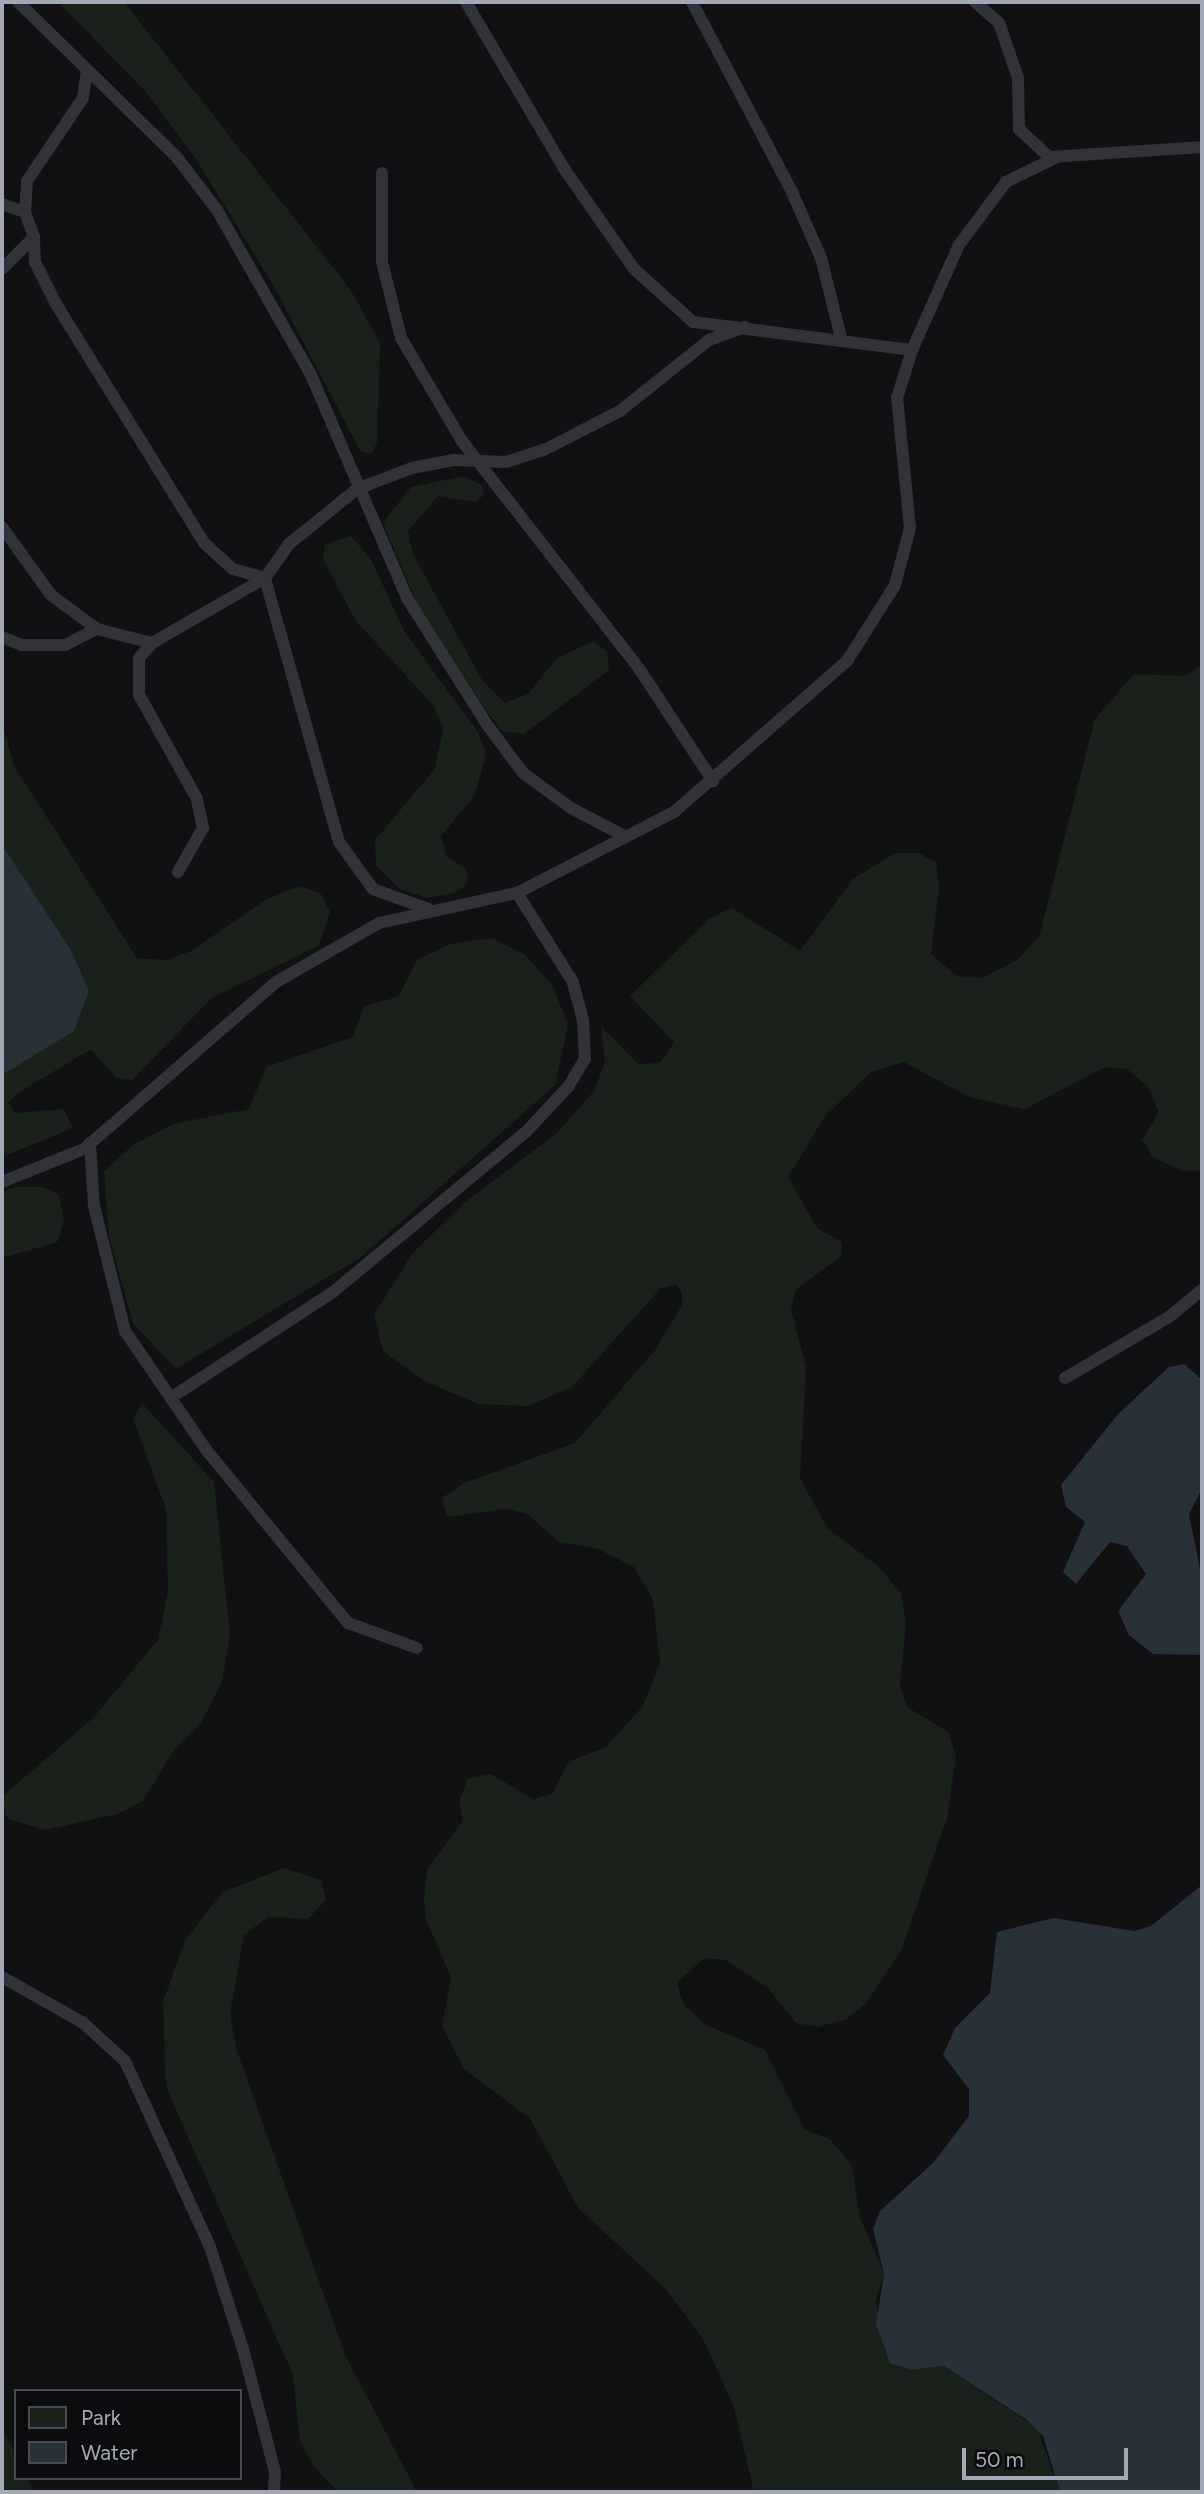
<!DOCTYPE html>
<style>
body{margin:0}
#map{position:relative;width:1204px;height:2494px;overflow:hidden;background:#111113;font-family:Figtree,sans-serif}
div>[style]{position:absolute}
.green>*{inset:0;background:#19211a}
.water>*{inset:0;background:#273137}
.service>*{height:12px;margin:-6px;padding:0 6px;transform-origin:6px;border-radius:6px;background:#323338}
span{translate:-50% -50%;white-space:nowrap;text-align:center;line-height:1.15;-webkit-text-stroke:6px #0c0c0e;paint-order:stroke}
.frame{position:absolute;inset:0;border:4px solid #a2a9b4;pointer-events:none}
.legend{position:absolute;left:14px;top:2389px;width:228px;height:91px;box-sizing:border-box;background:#0c0c0e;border:2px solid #484b50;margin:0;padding:9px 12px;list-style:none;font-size:21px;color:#a2a9b4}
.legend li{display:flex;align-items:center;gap:14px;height:35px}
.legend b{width:35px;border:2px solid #484b50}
.scale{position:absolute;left:962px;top:2448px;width:166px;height:32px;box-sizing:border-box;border:4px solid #a2a9b4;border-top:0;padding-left:9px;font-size:21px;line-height:24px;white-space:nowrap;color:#a2a9b4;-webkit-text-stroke:5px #0c0c0e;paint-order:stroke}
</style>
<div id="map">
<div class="green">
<div style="clip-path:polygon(58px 2px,124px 2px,350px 289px,380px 343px,377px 443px,371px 454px,361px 452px,274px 286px,196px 159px,146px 92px)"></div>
<div style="clip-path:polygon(465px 476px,482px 486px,484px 495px,475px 502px,438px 496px,408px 531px,413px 554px,482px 680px,505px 703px,528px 694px,557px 658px,594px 641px,607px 652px,609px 670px,524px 734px,502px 731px,483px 706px,416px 601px,383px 523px,411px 487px)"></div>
<div style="clip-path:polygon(351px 536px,371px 559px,404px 631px,478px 732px,486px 754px,475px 795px,441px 836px,446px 855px,467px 870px,467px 884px,455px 893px,427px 898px,400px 889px,376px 865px,375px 840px,435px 769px,443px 728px,433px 705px,355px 620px,323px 559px,325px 544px)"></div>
<div style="clip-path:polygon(1202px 665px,1202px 1170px,1182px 1171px,1153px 1157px,1142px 1140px,1159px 1112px,1148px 1087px,1127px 1069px,1105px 1067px,1025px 1109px,969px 1097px,904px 1062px,871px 1072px,825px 1116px,788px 1177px,817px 1228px,842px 1242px,842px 1256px,796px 1289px,791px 1309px,806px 1367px,800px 1478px,828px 1529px,879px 1567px,901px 1593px,906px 1623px,900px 1685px,907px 1707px,948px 1732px,956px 1756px,947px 1818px,901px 1951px,867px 2002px,847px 2019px,817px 2027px,796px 2023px,766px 1986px,725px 1960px,704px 1958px,677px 1983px,683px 2004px,706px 2025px,765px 2050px,805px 2130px,830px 2139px,852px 2166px,860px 2218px,884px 2273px,876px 2299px,884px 2351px,912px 2370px,944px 2366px,1037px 2428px,1060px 2492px,754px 2492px,734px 2407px,703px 2339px,667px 2290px,578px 2208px,530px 2118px,464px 2069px,442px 2026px,451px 1977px,426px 1919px,424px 1898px,427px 1870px,463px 1820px,459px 1802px,468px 1778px,491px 1774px,533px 1799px,552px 1794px,569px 1761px,605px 1748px,643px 1706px,660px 1663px,653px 1600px,634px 1567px,598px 1549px,559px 1542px,527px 1514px,506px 1509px,447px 1517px,442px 1498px,464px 1483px,575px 1443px,656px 1349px,682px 1305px,682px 1292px,675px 1284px,660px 1289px,572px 1387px,528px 1406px,478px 1404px,424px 1381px,383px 1351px,374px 1315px,412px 1254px,465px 1202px,557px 1133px,595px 1090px,605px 1061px,601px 1026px,638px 1064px,660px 1063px,674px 1042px,630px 996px,710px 918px,732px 908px,800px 951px,853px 879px,895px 853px,919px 853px,936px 863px,939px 886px,931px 954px,957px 976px,982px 978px,1017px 960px,1039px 937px,1095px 719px,1134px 674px,1185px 676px)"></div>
<div style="clip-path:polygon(2px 723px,14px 766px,137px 958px,166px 960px,191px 951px,267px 899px,300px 886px,321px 894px,330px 912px,319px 945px,212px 998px,132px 1080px,116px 1078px,91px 1049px,18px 1093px,8px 1103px,15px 1113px,63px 1109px,73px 1128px,2px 1157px)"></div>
<div style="clip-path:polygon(492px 938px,525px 955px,553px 986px,568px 1025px,555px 1085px,361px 1257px,176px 1369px,133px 1323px,109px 1237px,104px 1171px,133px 1145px,173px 1124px,249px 1109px,266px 1067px,353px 1037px,364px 1006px,398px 997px,417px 960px,450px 944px)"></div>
<div style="clip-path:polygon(15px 1187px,44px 1187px,59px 1195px,64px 1221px,57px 1242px,2px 1258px,2px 1192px)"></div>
<div style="clip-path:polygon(142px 1403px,214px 1482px,230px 1635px,222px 1682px,201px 1723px,174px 1750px,143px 1801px,117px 1814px,44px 1830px,7px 1818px,2px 1797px,94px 1717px,158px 1640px,168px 1591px,166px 1509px,133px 1419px)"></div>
<div style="clip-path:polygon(284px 1868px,321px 1880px,326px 1900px,308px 1919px,268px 1917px,244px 1935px,230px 2014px,237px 2051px,346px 2357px,417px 2492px,339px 2492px,314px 2467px,300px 2441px,293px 2375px,166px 2087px,163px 2002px,185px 1940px,223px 1892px)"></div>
<div style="clip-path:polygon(2px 2428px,16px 2455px,16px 2478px,27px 2478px,34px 2492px,2px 2492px)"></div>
</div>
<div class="water">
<div style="clip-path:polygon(2px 845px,71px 950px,89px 991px,74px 1031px,2px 1075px)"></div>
<div style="clip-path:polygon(1184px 1364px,1202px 1380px,1202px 1489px,1189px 1514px,1202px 1578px,1202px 1655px,1153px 1654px,1129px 1635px,1118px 1611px,1146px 1574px,1127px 1546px,1110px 1542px,1076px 1584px,1063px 1572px,1085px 1522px,1066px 1507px,1061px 1485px,1119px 1413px,1169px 1367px)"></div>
<div style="clip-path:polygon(1202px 1885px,1202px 2492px,1060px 2492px,1043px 2436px,1027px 2420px,944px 2366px,912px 2370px,890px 2363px,876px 2325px,884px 2273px,873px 2229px,880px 2211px,933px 2163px,969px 2116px,969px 2089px,943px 2055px,955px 2028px,990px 1993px,997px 1932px,1054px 1918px,1134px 1931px,1151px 1926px)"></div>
</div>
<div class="service">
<div style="left:18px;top:2px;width:219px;rotate:44.3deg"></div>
<div style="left:175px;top:155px;width:69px;rotate:52.6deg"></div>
<div style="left:217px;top:210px;width:190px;rotate:60.3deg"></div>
<div style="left:311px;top:375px;width:243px;rotate:66.7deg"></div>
<div style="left:407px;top:598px;width:151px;rotate:57.7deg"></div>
<div style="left:488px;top:726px;width:59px;rotate:53.3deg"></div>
<div style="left:523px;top:773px;width:59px;rotate:36.1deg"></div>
<div style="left:571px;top:808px;width:62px;rotate:27.8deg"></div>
<div style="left:466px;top:2px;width:195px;rotate:59.5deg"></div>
<div style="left:565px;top:170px;width:121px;rotate:55.1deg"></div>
<div style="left:634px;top:269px;width:79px;rotate:41.9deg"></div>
<div style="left:693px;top:322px;width:221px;rotate:7.3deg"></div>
<div style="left:692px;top:2px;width:215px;rotate:62.2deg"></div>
<div style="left:792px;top:192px;width:72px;rotate:66.3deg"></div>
<div style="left:821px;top:258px;width:82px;rotate:76deg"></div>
<div style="left:975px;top:2px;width:32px;rotate:41deg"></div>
<div style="left:999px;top:23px;width:58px;rotate:70.9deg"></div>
<div style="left:1018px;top:78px;width:51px;rotate:88.9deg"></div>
<div style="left:1019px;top:129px;width:41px;rotate:43deg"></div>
<div style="left:1049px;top:157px;width:153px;rotate:-3.7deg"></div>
<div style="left:382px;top:173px;width:89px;rotate:90deg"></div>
<div style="left:382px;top:262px;width:78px;rotate:76deg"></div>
<div style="left:401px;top:338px;width:120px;rotate:59.4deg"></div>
<div style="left:462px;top:441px;width:290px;rotate:52.1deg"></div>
<div style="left:640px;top:670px;width:133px;rotate:56.7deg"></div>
<div style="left:2px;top:204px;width:24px;rotate:19deg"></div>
<div style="left:25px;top:212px;width:27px;rotate:70deg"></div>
<div style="left:34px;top:237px;width:45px;rotate:135deg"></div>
<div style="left:25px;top:212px;width:31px;rotate:-86deg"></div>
<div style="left:27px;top:181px;width:100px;rotate:-56deg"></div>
<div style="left:83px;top:98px;width:27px;rotate:-82deg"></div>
<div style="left:34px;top:237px;width:25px;rotate:88deg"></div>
<div style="left:35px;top:262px;width:47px;rotate:63.4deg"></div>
<div style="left:56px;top:304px;width:281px;rotate:58.2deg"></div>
<div style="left:204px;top:543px;width:39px;rotate:42deg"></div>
<div style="left:233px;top:569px;width:33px;rotate:16deg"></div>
<div style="left:2px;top:527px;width:84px;rotate:54.2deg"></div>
<div style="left:51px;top:595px;width:57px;rotate:36.5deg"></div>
<div style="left:97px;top:629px;width:57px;rotate:14.3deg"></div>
<div style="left:2px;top:637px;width:22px;rotate:22deg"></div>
<div style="left:22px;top:645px;width:43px"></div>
<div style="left:65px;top:645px;width:36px;rotate:-27deg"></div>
<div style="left:178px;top:872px;width:51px;rotate:-60.4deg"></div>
<div style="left:203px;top:828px;width:30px;rotate:-102deg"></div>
<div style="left:197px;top:799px;width:119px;rotate:-119.1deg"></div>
<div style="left:139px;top:695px;width:37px;rotate:-90deg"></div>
<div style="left:139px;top:658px;width:20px;rotate:-49deg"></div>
<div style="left:152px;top:643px;width:130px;rotate:-29.9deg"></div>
<div style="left:428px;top:909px;width:59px;rotate:-160deg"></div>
<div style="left:373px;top:889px;width:58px;rotate:-125.9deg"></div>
<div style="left:339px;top:842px;width:274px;rotate:-105.7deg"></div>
<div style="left:265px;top:578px;width:42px;rotate:-54.8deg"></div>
<div style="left:289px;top:544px;width:87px;rotate:-39deg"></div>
<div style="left:357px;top:489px;width:59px;rotate:-20.9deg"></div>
<div style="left:412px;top:468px;width:42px;rotate:-11deg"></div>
<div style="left:453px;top:460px;width:53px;rotate:2.2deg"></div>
<div style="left:506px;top:462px;width:42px;rotate:-18deg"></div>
<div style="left:546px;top:449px;width:83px;rotate:-27.2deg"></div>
<div style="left:620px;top:411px;width:114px;rotate:-38.6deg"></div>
<div style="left:709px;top:340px;width:38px;rotate:-20deg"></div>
<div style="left:90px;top:1143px;width:63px;rotate:86.4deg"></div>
<div style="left:94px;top:1206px;width:129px;rotate:76.1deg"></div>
<div style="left:125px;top:1331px;width:147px;rotate:55.6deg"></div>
<div style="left:208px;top:1452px;width:221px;rotate:50.7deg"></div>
<div style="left:348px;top:1623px;width:73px;rotate:19.9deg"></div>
<div style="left:2px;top:1182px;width:88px;rotate:-21.9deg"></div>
<div style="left:84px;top:1149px;width:254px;rotate:-41deg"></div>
<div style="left:276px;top:982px;width:119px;rotate:-29.8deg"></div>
<div style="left:379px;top:923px;width:141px;rotate:-12.3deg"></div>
<div style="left:517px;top:893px;width:177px;rotate:-27.3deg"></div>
<div style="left:674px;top:812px;width:230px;rotate:-41.1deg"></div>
<div style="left:847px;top:661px;width:90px;rotate:-57.7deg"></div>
<div style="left:895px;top:585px;width:59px;rotate:-75.3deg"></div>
<div style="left:910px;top:528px;width:131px;rotate:-95.7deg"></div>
<div style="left:897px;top:398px;width:50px;rotate:-72.6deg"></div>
<div style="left:912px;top:350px;width:115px;rotate:-65.9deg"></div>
<div style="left:959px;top:245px;width:79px;rotate:-53.3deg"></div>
<div style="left:1006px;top:182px;width:57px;rotate:-26.1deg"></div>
<div style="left:1065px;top:1378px;width:121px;rotate:-30.4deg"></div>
<div style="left:1169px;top:1317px;width:43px;rotate:-39.3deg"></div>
<div style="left:172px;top:1397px;width:192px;rotate:-33.1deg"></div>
<div style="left:333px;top:1292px;width:251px;rotate:-39.7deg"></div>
<div style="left:526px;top:1132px;width:62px;rotate:-47deg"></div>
<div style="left:568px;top:1087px;width:33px;rotate:-59deg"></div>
<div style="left:585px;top:1059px;width:39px;rotate:-93deg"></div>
<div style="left:583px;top:1020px;width:39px;rotate:-105deg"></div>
<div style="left:573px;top:982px;width:105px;rotate:-122.2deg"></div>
<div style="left:2px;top:1977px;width:92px;rotate:29.4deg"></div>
<div style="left:82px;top:2022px;width:58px;rotate:42.2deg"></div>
<div style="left:125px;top:2061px;width:205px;rotate:65.4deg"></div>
<div style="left:210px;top:2247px;width:107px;rotate:72.1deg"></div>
<div style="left:243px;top:2349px;width:127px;rotate:75.4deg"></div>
<div style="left:275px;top:2472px;width:20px;rotate:93deg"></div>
</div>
<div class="frame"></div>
<ul class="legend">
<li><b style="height:19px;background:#19211a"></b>Park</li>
<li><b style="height:19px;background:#273137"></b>Water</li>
</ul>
<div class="scale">50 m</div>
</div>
